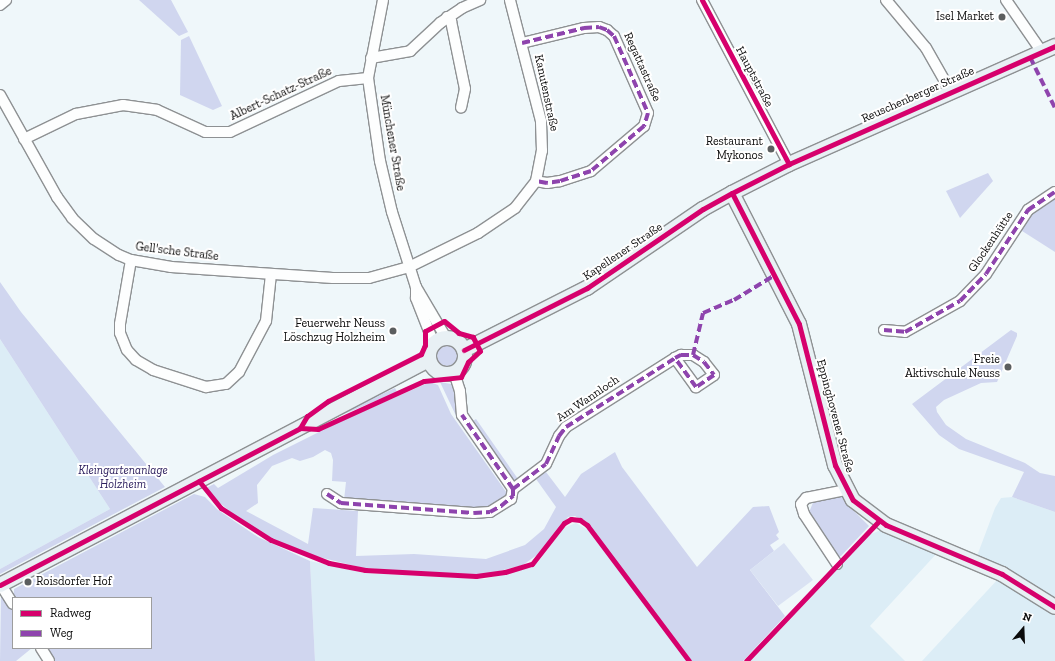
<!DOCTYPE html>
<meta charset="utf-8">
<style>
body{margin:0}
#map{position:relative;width:1055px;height:661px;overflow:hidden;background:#eff7fa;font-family:"Zilla Slab",serif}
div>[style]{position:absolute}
.farmland>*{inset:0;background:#dcedf6}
.green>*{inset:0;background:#d0d6ef}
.round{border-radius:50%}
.pitch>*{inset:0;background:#dae2f3}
.roads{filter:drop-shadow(1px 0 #8e9193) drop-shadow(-1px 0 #8e9193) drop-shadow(0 1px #8e9193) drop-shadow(0 -1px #8e9193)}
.minor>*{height:10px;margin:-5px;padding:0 5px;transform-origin:5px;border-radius:5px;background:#fdfefe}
.secondary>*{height:14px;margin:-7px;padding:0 7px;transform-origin:7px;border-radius:7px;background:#e8f0f4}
.secondary>.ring{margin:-7px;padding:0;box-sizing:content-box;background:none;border:14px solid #e8f0f4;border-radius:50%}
.quiet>*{height:4px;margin-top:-2px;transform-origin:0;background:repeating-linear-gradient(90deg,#8e44ad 0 8px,transparent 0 12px)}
.cycleway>*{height:5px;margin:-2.5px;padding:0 2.5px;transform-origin:2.5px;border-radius:2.5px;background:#d6006c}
.dots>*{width:11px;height:11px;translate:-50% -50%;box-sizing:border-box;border:2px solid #fff;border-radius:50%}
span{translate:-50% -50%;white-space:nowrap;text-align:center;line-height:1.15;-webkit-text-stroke:4px #fff;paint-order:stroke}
.poi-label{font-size:12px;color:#0b0b0b}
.right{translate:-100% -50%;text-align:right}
.left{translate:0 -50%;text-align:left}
.street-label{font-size:12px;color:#0b0b0b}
.park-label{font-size:12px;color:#2e205f;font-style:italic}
.legend{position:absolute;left:12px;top:597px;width:140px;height:52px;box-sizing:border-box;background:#fff;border:1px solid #9d9d9d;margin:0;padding:5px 7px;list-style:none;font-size:12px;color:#0b0b0b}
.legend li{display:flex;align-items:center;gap:8px;height:20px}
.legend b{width:20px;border:1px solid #9d9d9d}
.north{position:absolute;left:1003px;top:609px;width:40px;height:40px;-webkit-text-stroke:3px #fff;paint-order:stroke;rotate:19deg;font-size:11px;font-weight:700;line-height:16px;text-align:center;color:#0b0b0b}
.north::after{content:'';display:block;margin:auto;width:14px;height:18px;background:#0b0b0b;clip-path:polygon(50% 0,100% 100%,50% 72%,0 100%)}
</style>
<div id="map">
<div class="farmland">
<div style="clip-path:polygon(0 339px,110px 509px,0 569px)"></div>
<div style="clip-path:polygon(1012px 497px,1055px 512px,1055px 599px,1022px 578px,977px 556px,995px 508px,1001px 498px)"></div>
<div style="clip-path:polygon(576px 523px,588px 530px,687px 661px,315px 661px,310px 561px,364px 573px,485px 579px,530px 567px,539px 561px,563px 528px)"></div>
<div style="clip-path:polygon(883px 529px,938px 552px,870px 626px,905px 661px,749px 661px,869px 535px)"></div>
<div style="clip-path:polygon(999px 578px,1055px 612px,1055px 661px,922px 661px)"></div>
</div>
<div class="green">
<div style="clip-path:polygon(139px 0,171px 0,188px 32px,179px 36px)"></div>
<div style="clip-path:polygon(189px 36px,222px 106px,213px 110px,180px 95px,181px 40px)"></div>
<div style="clip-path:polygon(988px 173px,993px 181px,960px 218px,946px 191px)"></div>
<div style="clip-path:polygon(1055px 197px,1055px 252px,1019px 229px,1033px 209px)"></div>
<div style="clip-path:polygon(0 282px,21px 312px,165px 487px,0 574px,0 569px,110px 509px,0 339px)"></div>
<div style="clip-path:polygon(1011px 330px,1017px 333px,1017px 336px,997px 382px,981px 383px,944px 400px,936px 407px,937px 412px,946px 425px,966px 439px,1025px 463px,1040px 473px,1055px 476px,1055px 512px,1012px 497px,1024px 472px,959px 449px,939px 435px,912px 404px)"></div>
<div class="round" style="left:437px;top:346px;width:20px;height:20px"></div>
<div style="clip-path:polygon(430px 382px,438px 385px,451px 414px,509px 496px,496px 506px,485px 509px,344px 500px,346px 482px,332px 481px,333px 460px,331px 453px,325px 450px,313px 457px,300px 461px,292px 458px,272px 466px,257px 485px,258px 503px,246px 511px,308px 544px,313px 508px,358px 511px,356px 556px,414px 554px,486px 559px,525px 545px,544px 529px,556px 507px,536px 479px,546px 472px,565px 497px,581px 474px,615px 452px,622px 467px,697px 567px,753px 507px,769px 506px,779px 532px,776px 535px,779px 539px,770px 545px,774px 551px,750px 570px,785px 616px,743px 661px,692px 661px,587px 524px,575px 516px,568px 517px,541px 552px,523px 565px,484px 575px,461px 575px,363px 568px,307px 554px,276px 541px,244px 523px,208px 493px,208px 487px,214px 484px,218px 488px,273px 455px,337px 423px)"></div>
<div style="clip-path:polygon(440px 382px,451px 384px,453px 389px,460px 418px,458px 420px)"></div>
<div style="clip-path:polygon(395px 388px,397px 392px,313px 427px,342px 413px)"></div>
<div style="clip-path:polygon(476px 419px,518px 479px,514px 481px,471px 422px)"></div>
<div style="clip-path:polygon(194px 494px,205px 497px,218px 510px,258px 537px,310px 561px,315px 661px,53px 661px,45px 648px,151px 648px,151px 598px,14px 598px,14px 589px)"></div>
<div style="clip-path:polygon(841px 494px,850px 507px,869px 526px,841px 556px,837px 557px,808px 515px,814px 500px)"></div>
<div style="clip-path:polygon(1px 596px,4px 597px,13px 610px,13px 648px,32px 648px,16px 661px,0 661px)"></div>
</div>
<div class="pitch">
<div style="clip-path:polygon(784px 543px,813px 580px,778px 606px,750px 570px)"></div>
</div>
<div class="roads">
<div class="minor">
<div style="left:383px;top:0;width:79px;rotate:100.9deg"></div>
<div style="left:368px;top:78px;width:84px;rotate:81.8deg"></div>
<div style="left:380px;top:161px;width:52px;rotate:76.8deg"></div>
<div style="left:392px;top:212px;width:79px;rotate:72.3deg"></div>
<div style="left:416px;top:287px;width:59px;rotate:59.5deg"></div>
<div style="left:702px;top:0;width:186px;rotate:62.1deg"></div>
<div style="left:886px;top:0;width:62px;rotate:50.2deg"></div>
<div style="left:926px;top:48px;width:51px;rotate:60.4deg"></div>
<div style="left:1006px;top:0;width:63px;rotate:55.3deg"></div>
<div style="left:0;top:5px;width:8px;rotate:-40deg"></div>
<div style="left:447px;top:17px;width:6px;rotate:45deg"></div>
<div style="left:451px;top:21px;width:69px;rotate:78.4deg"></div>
<div style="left:465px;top:89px;width:19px;rotate:102deg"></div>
<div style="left:522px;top:43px;width:64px;rotate:-13.6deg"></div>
<div style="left:584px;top:28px;width:15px;rotate:-4deg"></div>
<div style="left:599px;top:27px;width:9px;rotate:21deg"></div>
<div style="left:607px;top:30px;width:9px;rotate:41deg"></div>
<div style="left:614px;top:36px;width:84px;rotate:66.2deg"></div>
<div style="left:648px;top:113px;width:14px;rotate:107deg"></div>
<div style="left:644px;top:126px;width:70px;rotate:139.7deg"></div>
<div style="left:591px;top:171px;width:33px;rotate:162deg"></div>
<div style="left:560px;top:181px;width:13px;rotate:171deg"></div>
<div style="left:547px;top:183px;width:11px;rotate:-170deg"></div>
<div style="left:371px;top:58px;width:40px;rotate:-10deg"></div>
<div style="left:410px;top:51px;width:41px;rotate:-43deg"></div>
<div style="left:440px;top:23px;width:27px;rotate:-34deg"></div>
<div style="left:462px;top:8px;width:20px;rotate:-24deg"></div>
<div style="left:0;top:95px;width:117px;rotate:60.8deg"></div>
<div style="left:57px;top:197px;width:26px;rotate:54deg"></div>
<div style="left:72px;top:218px;width:30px;rotate:44deg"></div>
<div style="left:94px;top:239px;width:30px;rotate:33deg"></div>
<div style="left:119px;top:255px;width:13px;rotate:23deg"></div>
<div style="left:131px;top:260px;width:41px;rotate:9.9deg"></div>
<div style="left:171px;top:267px;width:162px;rotate:3.9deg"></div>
<div style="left:333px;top:278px;width:36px"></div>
<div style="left:369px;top:278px;width:41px;rotate:-15.4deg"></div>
<div style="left:409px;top:267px;width:77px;rotate:-26.2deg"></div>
<div style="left:478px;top:233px;width:45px;rotate:-34deg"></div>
<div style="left:515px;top:208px;width:34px;rotate:-52deg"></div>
<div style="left:536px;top:181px;width:31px;rotate:-79deg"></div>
<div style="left:542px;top:151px;width:30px;rotate:-92deg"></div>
<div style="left:541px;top:121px;width:125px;rotate:-104.4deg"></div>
<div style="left:24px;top:139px;width:58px;rotate:-25.7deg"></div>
<div style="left:76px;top:114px;width:48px;rotate:-10.8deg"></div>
<div style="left:123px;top:105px;width:34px;rotate:8deg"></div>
<div style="left:157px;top:110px;width:53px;rotate:24.6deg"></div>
<div style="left:205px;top:132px;width:25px"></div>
<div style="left:230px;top:132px;width:120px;rotate:-25.1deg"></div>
<div style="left:339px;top:81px;width:29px;rotate:-6deg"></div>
<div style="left:131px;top:260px;width:65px;rotate:99.8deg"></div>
<div style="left:120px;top:324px;width:9px;rotate:90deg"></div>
<div style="left:120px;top:333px;width:18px;rotate:68deg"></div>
<div style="left:127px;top:350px;width:13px;rotate:48deg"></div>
<div style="left:136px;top:360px;width:20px;rotate:30deg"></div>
<div style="left:153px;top:370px;width:56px;rotate:17.8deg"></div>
<div style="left:206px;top:387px;width:20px;rotate:-9deg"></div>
<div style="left:226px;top:384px;width:18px;rotate:-43deg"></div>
<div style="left:239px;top:372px;width:58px;rotate:-62.1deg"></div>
<div style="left:266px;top:321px;width:47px;rotate:-83.9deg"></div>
<div style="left:416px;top:287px;width:11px;rotate:90deg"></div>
<div style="left:416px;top:298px;width:49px;rotate:68.6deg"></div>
<div style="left:884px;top:330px;width:21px;rotate:5deg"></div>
<div style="left:905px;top:332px;width:63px;rotate:-29.4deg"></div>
<div style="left:960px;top:301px;width:37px;rotate:-46deg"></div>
<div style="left:986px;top:274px;width:77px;rotate:-56.7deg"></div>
<div style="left:1028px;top:210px;width:32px;rotate:-34deg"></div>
<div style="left:513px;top:489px;width:41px;rotate:-37.1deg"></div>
<div style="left:546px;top:464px;width:31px;rotate:-65deg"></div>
<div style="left:559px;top:436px;width:11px;rotate:-52deg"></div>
<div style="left:566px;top:427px;width:129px;rotate:-32.3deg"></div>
<div style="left:675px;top:358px;width:7px;rotate:-27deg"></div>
<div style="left:681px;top:355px;width:12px"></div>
<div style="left:693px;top:355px;width:13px;rotate:32deg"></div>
<div style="left:704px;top:362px;width:16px;rotate:52deg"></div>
<div style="left:714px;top:375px;width:22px;rotate:146deg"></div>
<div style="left:696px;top:387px;width:36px;rotate:-126deg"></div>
<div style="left:327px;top:494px;width:17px;rotate:33deg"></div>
<div style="left:341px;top:503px;width:133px;rotate:4.3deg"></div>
<div style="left:474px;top:513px;width:16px;rotate:-4deg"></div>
<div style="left:490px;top:512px;width:25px;rotate:-32deg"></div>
<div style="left:511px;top:499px;width:10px;rotate:-79deg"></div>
<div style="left:513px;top:489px;width:90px;rotate:-124.6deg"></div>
<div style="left:462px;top:415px;width:24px;rotate:-95deg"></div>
<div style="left:460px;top:391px;width:19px;rotate:-108deg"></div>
<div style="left:837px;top:564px;width:60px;rotate:-123.4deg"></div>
<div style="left:804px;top:514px;width:10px;rotate:-107deg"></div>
<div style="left:801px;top:504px;width:8px;rotate:-50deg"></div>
<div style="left:806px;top:498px;width:41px;rotate:-11.3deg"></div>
<div style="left:1px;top:585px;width:22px;rotate:58deg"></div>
<div style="left:41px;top:648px;width:15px;rotate:58deg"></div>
</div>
<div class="secondary">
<div style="left:732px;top:193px;width:147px;rotate:62.9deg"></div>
<div style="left:799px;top:324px;width:146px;rotate:75.7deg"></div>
<div style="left:835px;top:465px;width:39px;rotate:63deg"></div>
<div style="left:853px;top:500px;width:41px;rotate:37.1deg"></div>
<div style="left:886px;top:525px;width:126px;rotate:22.9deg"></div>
<div style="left:1002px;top:574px;width:62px;rotate:31.9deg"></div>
<div class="ring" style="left:429px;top:338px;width:22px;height:22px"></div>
<div style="left:464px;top:350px;width:138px;rotate:-26.8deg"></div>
<div style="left:587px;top:288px;width:140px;rotate:-34.3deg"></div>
<div style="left:703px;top:209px;width:33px;rotate:-29deg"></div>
<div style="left:732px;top:193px;width:64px;rotate:-27deg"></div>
<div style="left:789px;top:164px;width:291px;rotate:-23.9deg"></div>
<div style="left:0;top:585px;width:484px;rotate:-27.7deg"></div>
</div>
</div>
<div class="quiet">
<div style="left:522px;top:43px;width:64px;rotate:-13.6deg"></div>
<div style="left:584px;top:28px;width:15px;rotate:-4deg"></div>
<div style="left:599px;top:27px;width:9px;rotate:21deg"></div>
<div style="left:607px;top:30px;width:9px;rotate:41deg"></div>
<div style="left:614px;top:36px;width:84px;rotate:66.2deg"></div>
<div style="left:648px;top:113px;width:14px;rotate:107deg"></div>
<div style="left:644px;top:126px;width:70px;rotate:139.7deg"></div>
<div style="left:591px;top:171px;width:33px;rotate:162deg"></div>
<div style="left:560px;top:181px;width:13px;rotate:171deg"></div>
<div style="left:547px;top:183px;width:11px;rotate:-170deg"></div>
<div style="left:1030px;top:57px;width:57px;rotate:63.9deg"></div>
<div style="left:884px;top:330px;width:21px;rotate:5deg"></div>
<div style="left:905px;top:332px;width:63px;rotate:-29.4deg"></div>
<div style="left:960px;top:301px;width:37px;rotate:-46deg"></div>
<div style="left:986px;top:274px;width:77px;rotate:-56.7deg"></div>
<div style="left:1028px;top:210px;width:32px;rotate:-34deg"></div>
<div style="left:693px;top:355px;width:43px;rotate:-76.6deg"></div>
<div style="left:703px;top:313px;width:34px;rotate:-23deg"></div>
<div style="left:734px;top:300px;width:48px;rotate:-31.4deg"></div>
<div style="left:513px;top:489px;width:41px;rotate:-37.1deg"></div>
<div style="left:546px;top:464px;width:31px;rotate:-65deg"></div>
<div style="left:559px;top:436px;width:11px;rotate:-52deg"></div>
<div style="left:566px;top:427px;width:129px;rotate:-32.3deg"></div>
<div style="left:675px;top:358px;width:7px;rotate:-27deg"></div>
<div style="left:681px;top:355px;width:12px"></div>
<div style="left:693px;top:355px;width:13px;rotate:32deg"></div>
<div style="left:704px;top:362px;width:16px;rotate:52deg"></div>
<div style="left:714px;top:375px;width:22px;rotate:146deg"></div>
<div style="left:696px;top:387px;width:36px;rotate:-126deg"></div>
<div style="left:327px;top:494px;width:17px;rotate:33deg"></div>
<div style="left:341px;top:503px;width:133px;rotate:4.3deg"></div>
<div style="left:474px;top:513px;width:16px;rotate:-4deg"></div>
<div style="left:490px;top:512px;width:13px;rotate:-29deg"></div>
<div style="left:501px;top:506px;width:16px;rotate:-40deg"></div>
<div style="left:513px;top:496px;width:7px;rotate:-90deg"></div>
<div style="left:513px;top:489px;width:90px;rotate:-124.6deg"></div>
</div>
<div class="cycleway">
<div style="left:702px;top:0;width:186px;rotate:62.1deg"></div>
<div style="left:732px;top:193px;width:147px;rotate:62.9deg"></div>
<div style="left:799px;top:324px;width:146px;rotate:75.7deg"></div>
<div style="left:835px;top:465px;width:39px;rotate:63deg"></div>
<div style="left:853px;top:500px;width:41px;rotate:37.1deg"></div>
<div style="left:886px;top:525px;width:126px;rotate:22.9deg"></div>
<div style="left:1002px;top:574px;width:62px;rotate:31.9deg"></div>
<div style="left:464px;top:350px;width:138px;rotate:-26.8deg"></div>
<div style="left:587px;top:288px;width:140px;rotate:-34.3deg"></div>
<div style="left:703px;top:209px;width:33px;rotate:-29deg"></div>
<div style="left:732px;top:193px;width:64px;rotate:-27deg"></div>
<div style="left:789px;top:164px;width:291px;rotate:-23.9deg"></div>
<div style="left:199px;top:481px;width:35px;rotate:51deg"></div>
<div style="left:221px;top:508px;width:59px;rotate:32.6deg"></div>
<div style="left:271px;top:540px;width:62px;rotate:21.6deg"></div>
<div style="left:329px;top:563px;width:37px;rotate:11deg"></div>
<div style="left:365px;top:570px;width:111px;rotate:3.1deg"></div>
<div style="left:476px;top:576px;width:29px;rotate:-8deg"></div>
<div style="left:505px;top:572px;width:28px;rotate:-17deg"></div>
<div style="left:532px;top:564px;width:52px;rotate:-52deg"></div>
<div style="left:564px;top:523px;width:8px;rotate:-30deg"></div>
<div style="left:571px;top:519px;width:9px;rotate:6deg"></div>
<div style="left:580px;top:520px;width:9px;rotate:36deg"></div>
<div style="left:587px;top:525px;width:170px;rotate:53.1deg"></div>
<div style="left:0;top:585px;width:339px;rotate:-27.6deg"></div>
<div style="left:300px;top:428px;width:18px;rotate:3deg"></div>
<div style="left:318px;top:429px;width:116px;rotate:-24.4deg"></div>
<div style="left:424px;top:381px;width:37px;rotate:-6deg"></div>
<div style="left:461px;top:377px;width:17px;rotate:-65deg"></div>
<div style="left:468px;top:362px;width:16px;rotate:-43deg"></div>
<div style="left:480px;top:351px;width:16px;rotate:-117deg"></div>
<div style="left:473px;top:337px;width:15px;rotate:-164deg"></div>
<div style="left:459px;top:333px;width:19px;rotate:-141deg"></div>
<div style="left:444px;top:321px;width:21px;rotate:152deg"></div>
<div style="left:425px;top:331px;width:14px;rotate:90deg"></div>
<div style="left:425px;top:345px;width:10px;rotate:114deg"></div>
<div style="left:421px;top:354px;width:104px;rotate:153.2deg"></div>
<div style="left:328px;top:401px;width:26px;rotate:144deg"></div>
<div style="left:307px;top:416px;width:14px;rotate:120deg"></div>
<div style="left:746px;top:661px;width:193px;rotate:-46.5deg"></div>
</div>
<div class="dots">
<div style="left:1002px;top:17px;background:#5b5e5f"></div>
<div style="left:771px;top:149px;background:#5b5e5f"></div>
<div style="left:393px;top:331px;background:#5b5e5f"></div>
<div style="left:1008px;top:367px;background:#5b5e5f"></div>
<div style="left:28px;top:582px;background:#5b5e5f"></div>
</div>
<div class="poi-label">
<span class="right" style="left:994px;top:17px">Isel Market</span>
<span class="right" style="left:763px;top:149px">Restaurant<br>Mykonos</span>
<span class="right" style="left:385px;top:331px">Feuerwehr Neuss<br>Löschzug Holzheim</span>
<span class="right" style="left:1000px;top:367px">Freie<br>Aktivschule Neuss</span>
<span class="left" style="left:36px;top:582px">Roisdorfer Hof</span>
</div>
<div class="street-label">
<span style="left:642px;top:67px;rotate:66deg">Regattastraße</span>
<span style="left:754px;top:77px;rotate:62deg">Hauptstraße</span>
<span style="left:546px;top:93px;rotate:78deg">Kanutenstraße</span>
<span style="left:281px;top:94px;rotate:-25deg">Albert-Schatz-Straße</span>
<span style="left:918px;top:95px;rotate:-24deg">Reuschenberger Straße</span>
<span style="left:392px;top:143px;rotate:80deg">Münchener Straße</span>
<span style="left:991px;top:242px;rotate:-56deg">Glockenhütte</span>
<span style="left:177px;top:252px;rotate:7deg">Gell'sche Straße</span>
<span style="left:623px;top:252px;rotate:-34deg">Kapellener Straße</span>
<span style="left:588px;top:399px;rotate:-34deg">Am Wannloch</span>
<span style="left:835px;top:416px;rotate:75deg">Eppinghovener Straße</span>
</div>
<div class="park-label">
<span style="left:123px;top:478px">Kleingartenanlage<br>Holzheim</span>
</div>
<ul class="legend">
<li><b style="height:5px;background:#d6006c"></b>Radweg</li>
<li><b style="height:5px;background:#8e44ad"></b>Weg</li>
</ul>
<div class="north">N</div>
</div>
